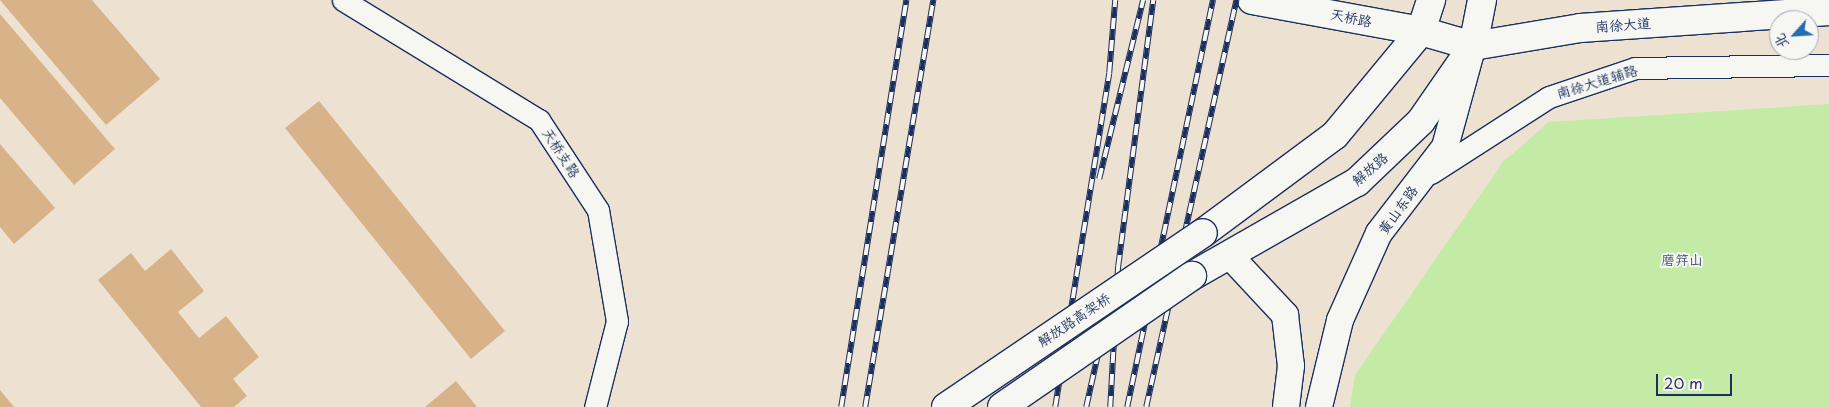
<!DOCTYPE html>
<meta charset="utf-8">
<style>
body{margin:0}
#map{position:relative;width:1829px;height:407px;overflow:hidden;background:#ede2d2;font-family:"Playpen Sans","LXGW WenKai TC",sans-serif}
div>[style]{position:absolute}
.green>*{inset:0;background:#c4eba5}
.building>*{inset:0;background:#d8b289}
.roads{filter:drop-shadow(1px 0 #1b2f5e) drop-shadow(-1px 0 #1b2f5e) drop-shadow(0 1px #1b2f5e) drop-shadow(0 -1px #1b2f5e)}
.minor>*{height:21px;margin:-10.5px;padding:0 10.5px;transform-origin:10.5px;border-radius:10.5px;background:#f6f6f2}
.tertiary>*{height:26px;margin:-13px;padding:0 13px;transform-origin:13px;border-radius:13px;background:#f6f6f2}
.primary>*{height:28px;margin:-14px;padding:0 14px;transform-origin:14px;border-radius:14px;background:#f6f6f2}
.rail>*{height:5.5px;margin-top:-2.75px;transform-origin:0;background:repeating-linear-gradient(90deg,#f6f6f2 0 11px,#1b2f5e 0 22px);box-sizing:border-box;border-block:1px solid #1b2f5e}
.bridges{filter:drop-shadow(1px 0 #1b2f5e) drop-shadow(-1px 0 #1b2f5e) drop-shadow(0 1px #1b2f5e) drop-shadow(0 -1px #1b2f5e)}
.primary-bridge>*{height:28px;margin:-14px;padding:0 14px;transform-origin:14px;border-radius:14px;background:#f6f6f2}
span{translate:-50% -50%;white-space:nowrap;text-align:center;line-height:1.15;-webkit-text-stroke:4px #f6f6f2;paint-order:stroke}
.street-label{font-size:14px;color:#1b2f5e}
.park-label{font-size:14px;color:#3d556c}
.north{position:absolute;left:1769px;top:10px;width:50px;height:50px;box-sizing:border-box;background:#f6f6f2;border:1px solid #9ea6b7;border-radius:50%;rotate:244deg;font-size:14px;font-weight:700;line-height:20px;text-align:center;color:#1b2f5e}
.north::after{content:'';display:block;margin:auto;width:18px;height:22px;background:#1f6fb2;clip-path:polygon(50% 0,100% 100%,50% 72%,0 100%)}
.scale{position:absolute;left:1656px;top:374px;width:76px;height:22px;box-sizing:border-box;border:2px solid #1b2f5e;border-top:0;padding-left:6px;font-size:15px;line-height:18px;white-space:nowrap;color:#1b2f5e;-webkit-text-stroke:4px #f6f6f2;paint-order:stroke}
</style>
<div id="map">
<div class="green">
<div style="clip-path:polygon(1829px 104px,1829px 407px,1350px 407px,1355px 375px,1503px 162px,1549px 122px)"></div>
</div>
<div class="building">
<div style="clip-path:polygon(0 0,92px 0,160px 79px,106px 125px)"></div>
<div style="clip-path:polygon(0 14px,115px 149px,74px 185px,0 98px)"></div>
<div style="clip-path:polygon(319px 101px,505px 331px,471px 359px,285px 128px)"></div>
<div style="clip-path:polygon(0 144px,55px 208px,14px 244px,0 227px)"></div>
<div style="clip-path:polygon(171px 249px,204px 291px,178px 312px,199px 338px,226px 316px,259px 357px,233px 379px,247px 396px,234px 407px,201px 407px,98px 280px,131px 253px,145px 271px)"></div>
<div style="clip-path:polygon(456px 381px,477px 407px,425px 407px)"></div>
<div style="clip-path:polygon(0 390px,14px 407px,0 407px)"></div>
</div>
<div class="roads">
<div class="minor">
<div style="left:343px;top:0;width:230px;rotate:31.5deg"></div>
<div style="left:539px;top:120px;width:108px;rotate:56.8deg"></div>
<div style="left:598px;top:210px;width:113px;rotate:80.3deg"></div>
<div style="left:617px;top:321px;width:89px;rotate:104.3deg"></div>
<div style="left:1431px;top:173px;width:140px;rotate:-32.8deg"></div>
<div style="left:1549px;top:97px;width:91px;rotate:-18.6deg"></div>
<div style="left:1635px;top:68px;width:194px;rotate:-0.9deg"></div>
</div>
<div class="tertiary">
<div style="left:1230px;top:256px;width:81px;rotate:47deg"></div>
<div style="left:1285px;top:315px;width:51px;rotate:83.3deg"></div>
<div style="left:1291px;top:366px;width:41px;rotate:97deg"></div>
<div style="left:1319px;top:407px;width:89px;rotate:-76.4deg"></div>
<div style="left:1340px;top:320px;width:95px;rotate:-65.9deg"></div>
<div style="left:1379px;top:233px;width:108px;rotate:-52.5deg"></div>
<div style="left:1445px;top:147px;width:98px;rotate:-74.7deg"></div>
</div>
<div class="primary">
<div style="left:1252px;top:0;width:172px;rotate:10.4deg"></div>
<div style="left:1421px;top:31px;width:54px;rotate:16.1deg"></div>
<div style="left:1473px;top:46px;width:109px;rotate:-9.5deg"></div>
<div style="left:1580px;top:28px;width:250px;rotate:-3.9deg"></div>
<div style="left:1203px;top:233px;width:164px;rotate:-36.6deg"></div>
<div style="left:1335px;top:135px;width:135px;rotate:-50.4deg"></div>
<div style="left:1421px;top:31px;width:33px;rotate:-72deg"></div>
<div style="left:1192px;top:276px;width:190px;rotate:-29.7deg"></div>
<div style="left:1357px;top:182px;width:88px;rotate:-43.6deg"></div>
<div style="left:1421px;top:121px;width:91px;rotate:-55.3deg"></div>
<div style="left:1473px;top:46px;width:47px;rotate:-78.9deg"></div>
</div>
</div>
<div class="rail">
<div style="left:1099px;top:179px;width:184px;rotate:-76.2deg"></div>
<div style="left:841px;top:407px;width:412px;rotate:-80.9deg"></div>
<div style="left:865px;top:407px;width:413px;rotate:-80.5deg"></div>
<div style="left:1055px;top:407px;width:338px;rotate:-80.8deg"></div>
<div style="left:1109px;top:73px;width:73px;rotate:-85.3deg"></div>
<div style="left:1086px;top:407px;width:115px;rotate:-77.4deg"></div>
<div style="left:1110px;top:407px;width:141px;rotate:-86.8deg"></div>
<div style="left:1118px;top:266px;width:268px;rotate:-82.5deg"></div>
<div style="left:1127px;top:407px;width:416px;rotate:-78.1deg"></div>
<div style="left:1146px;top:407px;width:417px;rotate:-77.5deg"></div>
</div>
<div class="bridges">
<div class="primary-bridge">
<div style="left:946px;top:407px;width:310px;rotate:-34.1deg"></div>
<div style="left:1002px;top:407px;width:231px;rotate:-34.6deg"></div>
</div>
</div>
<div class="street-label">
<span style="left:1351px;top:18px;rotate:11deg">天桥路</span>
<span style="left:1623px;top:25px;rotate:-4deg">南徐大道</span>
<span style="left:1597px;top:82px;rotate:-17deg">南徐大道辅路</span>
<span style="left:561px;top:153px;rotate:57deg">天桥支路</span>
<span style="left:1370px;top:169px;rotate:-41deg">解放路</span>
<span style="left:1398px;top:210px;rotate:-54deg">黄山东路</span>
<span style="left:1074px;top:320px;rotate:-34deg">解放路高架桥</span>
</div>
<div class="park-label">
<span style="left:1682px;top:260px">磨笄山</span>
</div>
<div class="north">北</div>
<div class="scale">20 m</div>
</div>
